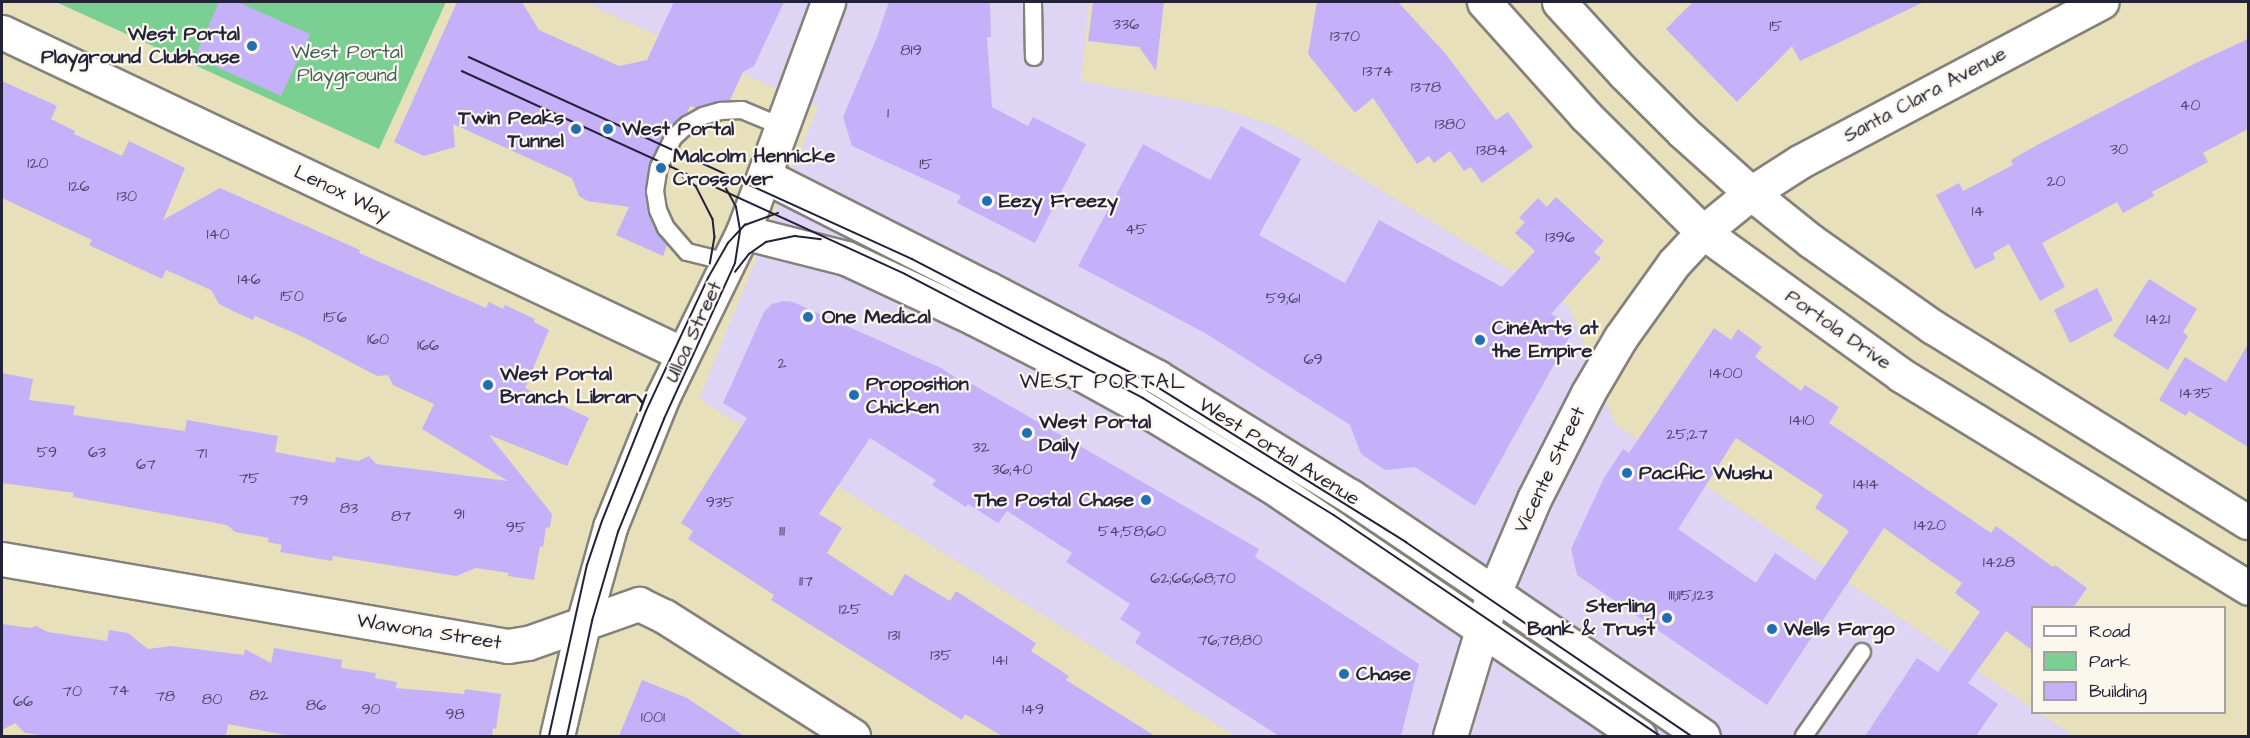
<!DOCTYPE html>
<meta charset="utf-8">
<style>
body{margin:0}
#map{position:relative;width:2250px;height:738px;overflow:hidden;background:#e8e0bb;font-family:"Architects Daughter",sans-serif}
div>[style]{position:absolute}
.built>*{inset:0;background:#ded5f5}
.green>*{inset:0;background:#7bcf93}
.building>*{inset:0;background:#c4b1fa}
.roads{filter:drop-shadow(2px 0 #85817b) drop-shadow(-2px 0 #85817b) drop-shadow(0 2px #85817b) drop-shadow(0 -2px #85817b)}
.lane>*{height:16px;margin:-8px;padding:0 8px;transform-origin:8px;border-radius:8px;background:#fff}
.street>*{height:33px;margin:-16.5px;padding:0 16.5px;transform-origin:16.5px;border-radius:16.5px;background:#fff}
.secondary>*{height:33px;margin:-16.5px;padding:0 16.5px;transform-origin:16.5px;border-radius:16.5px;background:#fff}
.primary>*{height:33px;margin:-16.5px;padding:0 16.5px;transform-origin:16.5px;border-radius:16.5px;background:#fff}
.tram>*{height:1.5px;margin:-0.75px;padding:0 0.75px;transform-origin:0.75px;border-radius:0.75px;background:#22223b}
.dots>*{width:16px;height:16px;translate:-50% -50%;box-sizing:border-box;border:3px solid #fbf7ec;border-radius:50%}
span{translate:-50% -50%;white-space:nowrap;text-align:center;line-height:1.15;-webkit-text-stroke:4.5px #fbf7ec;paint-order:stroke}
.number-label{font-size:16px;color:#4a466b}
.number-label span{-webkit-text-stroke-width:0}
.poi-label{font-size:20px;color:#22223b;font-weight:700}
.right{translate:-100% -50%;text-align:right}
.left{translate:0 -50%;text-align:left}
.park-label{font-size:20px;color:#415f5a}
.street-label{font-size:20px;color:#22223b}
.neighbourhood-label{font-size:21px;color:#22223b;letter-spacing:1.5px}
.frame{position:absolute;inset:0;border:3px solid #22223b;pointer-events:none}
.legend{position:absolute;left:2031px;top:606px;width:195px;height:108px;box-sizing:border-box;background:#fbf7ec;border:2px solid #a4a2a5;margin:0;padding:8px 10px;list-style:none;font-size:18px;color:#22223b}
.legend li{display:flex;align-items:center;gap:12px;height:30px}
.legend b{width:30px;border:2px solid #a4a2a5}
</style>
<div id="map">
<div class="built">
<div style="clip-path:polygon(594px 2px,1089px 2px,1081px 81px,1220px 108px,1280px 128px,1569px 306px,1615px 424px,2032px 708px,2032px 712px,2039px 713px,2074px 736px,1235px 736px,699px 399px,818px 107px,592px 6px)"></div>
</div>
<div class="green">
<div style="clip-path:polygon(56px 2px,446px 2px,379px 149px)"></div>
</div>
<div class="building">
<div style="clip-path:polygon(219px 2px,237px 2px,310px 34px,281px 96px,195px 57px)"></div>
<div style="clip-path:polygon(457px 2px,522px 2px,539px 30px,619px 66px,647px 60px,674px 2px,784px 2px,754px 66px,743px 72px,730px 100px,696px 108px,690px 106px,687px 113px,664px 133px,650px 162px,645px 193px,648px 214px,657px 233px,667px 245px,663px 256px,616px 235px,629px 207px,587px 201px,579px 196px,572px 178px,453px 124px,455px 147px,424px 156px,394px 142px)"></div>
<div style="clip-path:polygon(889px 2px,990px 2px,991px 37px,987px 37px,992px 107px,1028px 126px,1033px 117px,1086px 144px,1035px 243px,957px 203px,961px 196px,852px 146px,843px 117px,877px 37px)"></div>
<div style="clip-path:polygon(1093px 2px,1164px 2px,1156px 71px,1139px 47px,1088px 41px)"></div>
<div style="clip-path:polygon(1317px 2px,1398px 2px,1445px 53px,1496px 120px,1508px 112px,1533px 147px,1482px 183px,1471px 167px,1464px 171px,1450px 151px,1434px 163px,1429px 156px,1417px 164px,1373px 98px,1355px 113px,1308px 54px)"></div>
<div style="clip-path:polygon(1693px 2px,1924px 2px,1800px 61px,1792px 46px,1737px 102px,1666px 29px)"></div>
<div style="clip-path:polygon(2248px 39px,2248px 129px,2203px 153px,2208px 162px,2152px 192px,2154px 196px,2123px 213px,2117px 202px,2042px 243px,2065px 287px,2040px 301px,2009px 244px,1993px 253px,1995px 259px,1975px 269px,1936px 195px,1959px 183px,1963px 191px,2013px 165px,2011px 160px,2039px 144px,2198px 62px)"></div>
<div style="clip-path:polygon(2px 81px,57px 106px,51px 119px,75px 131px,74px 134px,122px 156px,129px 141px,185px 168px,163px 220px,220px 188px,360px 250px,359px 253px,486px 308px,489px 302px,503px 309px,505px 305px,535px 319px,534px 322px,549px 330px,525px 388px,589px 418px,567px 466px,489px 435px,552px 514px,550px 527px,546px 528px,543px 547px,540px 546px,534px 580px,508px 576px,509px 573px,476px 568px,456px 576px,333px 556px,332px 561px,280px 552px,282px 545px,268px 542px,269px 538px,235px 532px,227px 525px,73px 497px,74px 493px,2px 483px,2px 373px,33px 379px,29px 400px,75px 406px,73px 415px,185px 431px,187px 420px,278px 436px,275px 452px,335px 463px,336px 457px,358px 461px,369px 456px,376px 464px,508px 481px,422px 429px,434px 404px,393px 385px,388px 375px,377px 376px,303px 337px,255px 316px,253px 320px,235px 312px,219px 304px,211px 290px,166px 270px,162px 279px,89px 245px,92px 240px,2px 198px)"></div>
<div style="clip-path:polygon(1241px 126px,1301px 159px,1259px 235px,1345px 283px,1379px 220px,1502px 287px,1535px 251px,1515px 233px,1525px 222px,1519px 218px,1538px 198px,1547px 207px,1556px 197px,1604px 241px,1594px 252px,1601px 258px,1551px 314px,1575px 327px,1475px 506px,1415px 467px,1385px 470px,1361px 454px,1350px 425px,1205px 333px,1078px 266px,1143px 144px,1210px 180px)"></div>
<div style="clip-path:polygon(2149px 279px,2197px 309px,2183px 332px,2188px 336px,2168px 370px,2113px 336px)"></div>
<div style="clip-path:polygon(2097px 288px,2113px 320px,2070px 343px,2054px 310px)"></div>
<div style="clip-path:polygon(782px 301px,793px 302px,943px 369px,969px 387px,972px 384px,1259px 549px,1255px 557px,1419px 664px,1401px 736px,1279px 736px,1135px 643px,1141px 633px,1120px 619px,1130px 604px,1066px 562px,1072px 553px,1007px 511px,998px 523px,968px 504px,966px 507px,932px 485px,936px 480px,870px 438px,819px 514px,842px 528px,827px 553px,892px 596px,905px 574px,950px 601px,956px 591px,1036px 643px,1031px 651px,1069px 676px,1066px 680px,1155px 736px,1002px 736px,965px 714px,962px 720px,771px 600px,774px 595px,688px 539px,693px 531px,681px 523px,747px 418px,723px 403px,764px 312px,772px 304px)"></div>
<div style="clip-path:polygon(evenodd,1714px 328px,1731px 340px,1738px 329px,1762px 347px,1755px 357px,1801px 391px,1805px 385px,1839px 407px,1829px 423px,1991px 533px,1996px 526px,2053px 567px,2055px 565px,2087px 588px,2073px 608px,2032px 608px,2032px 650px,2006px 631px,1968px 683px,1998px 704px,1976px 736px,1865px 736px,1917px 658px,1938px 672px,1980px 612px,1955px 593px,1962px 583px,1884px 528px,1767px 705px,1577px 575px,1571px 549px,1604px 478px,1623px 449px,1629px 453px,1714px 328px,1736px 438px,1823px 495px,1815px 508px,1849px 531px,1815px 580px,1775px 553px,1756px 583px,1678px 529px,1736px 438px)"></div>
<div style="clip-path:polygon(2248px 344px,2248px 447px,2189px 411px,2186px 416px,2159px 400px,2185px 357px,2226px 382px)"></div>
<div style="clip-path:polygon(2px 624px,31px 628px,36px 626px,48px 632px,107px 641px,109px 630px,128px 633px,148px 649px,171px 646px,244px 655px,245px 649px,271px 663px,274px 648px,342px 660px,341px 668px,376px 673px,375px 678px,397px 682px,396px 688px,464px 694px,465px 689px,501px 694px,496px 729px,493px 728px,492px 736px,290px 736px,228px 724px,226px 736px,47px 736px,25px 733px,15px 723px,2px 730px)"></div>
<div style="clip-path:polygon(642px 680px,687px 698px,744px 736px,619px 736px)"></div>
</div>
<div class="roads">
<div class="lane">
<div style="left:1033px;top:2px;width:55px;rotate:89deg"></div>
<div style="left:728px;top:262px;width:42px;rotate:-166.3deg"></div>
<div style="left:687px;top:252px;width:32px;rotate:-131deg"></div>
<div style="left:666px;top:228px;width:20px;rotate:-114deg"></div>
<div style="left:658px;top:210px;width:19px;rotate:-99deg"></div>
<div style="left:655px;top:191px;width:24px;rotate:-81deg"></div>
<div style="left:659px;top:167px;width:32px;rotate:-64deg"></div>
<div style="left:673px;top:138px;width:19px;rotate:-43deg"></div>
<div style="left:687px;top:125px;width:18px;rotate:-29deg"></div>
<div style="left:703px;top:116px;width:19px;rotate:-16deg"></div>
<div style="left:721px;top:111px;width:21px;rotate:-3deg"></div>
<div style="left:742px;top:110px;width:44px;rotate:22.5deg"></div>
<div style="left:1804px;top:736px;width:102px;rotate:-55.4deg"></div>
</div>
<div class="street">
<div style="left:2px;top:32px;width:753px;rotate:25.31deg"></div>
<div style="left:765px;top:176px;width:251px;rotate:26.8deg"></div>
<div style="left:989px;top:289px;width:190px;rotate:27.6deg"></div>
<div style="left:1157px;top:377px;width:227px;rotate:31.7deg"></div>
<div style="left:1350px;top:496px;width:174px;rotate:34deg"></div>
<div style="left:743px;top:232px;width:106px;rotate:14.2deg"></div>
<div style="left:846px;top:258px;width:141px;rotate:25.1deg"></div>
<div style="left:974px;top:318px;width:94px;rotate:27.1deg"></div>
<div style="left:1058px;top:361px;width:89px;rotate:28.9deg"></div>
<div style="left:1136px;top:404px;width:157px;rotate:31.2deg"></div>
<div style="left:1270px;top:485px;width:258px;rotate:34.2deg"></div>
<div style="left:2px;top:559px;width:513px;rotate:9.76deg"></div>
<div style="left:508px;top:646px;width:20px;rotate:-9deg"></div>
<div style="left:528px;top:643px;width:118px;rotate:-19.4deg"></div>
<div style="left:639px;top:604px;width:28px;rotate:26deg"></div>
<div style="left:664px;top:616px;width:224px;rotate:32.4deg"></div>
<div style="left:557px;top:736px;width:115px;rotate:-76.9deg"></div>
<div style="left:583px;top:624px;width:101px;rotate:-74.4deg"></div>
<div style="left:610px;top:527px;width:141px;rotate:-68deg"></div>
<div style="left:663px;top:396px;width:182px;rotate:-64deg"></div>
<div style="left:743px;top:232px;width:245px;rotate:-69.7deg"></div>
</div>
<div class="secondary">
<div style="left:1494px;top:593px;width:253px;rotate:34.4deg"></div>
<div style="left:1483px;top:630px;width:189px;rotate:34.2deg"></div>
<div style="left:1450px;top:736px;width:142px;rotate:-73.2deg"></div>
<div style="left:1491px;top:600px;width:110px;rotate:-66.9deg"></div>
<div style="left:1534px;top:499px;width:119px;rotate:-63deg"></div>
<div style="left:1588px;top:393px;width:65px;rotate:-59.5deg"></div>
<div style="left:1621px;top:337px;width:91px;rotate:-54.4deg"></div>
<div style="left:1674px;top:263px;width:42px;rotate:-46.9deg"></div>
<div style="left:1703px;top:232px;width:62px;rotate:-39.1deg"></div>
<div style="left:1751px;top:193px;width:59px;rotate:-32.6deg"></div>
<div style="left:1801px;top:161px;width:340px;rotate:-27.9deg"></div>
</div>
<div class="primary">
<div style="left:1484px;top:2px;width:152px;rotate:48.2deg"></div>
<div style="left:1585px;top:115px;width:166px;rotate:44.8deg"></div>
<div style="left:1703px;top:232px;width:244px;rotate:35.8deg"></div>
<div style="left:1901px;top:375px;width:407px;rotate:31.5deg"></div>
<div style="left:1559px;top:2px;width:96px;rotate:47.5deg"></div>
<div style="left:1624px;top:73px;width:83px;rotate:45deg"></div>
<div style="left:1683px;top:132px;width:91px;rotate:41.9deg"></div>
<div style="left:1751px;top:193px;width:77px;rotate:38.7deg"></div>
<div style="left:1811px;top:241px;width:149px;rotate:35.2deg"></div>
<div style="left:1933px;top:327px;width:370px;rotate:31.8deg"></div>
</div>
</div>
<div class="tram">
<div style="left:469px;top:57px;width:487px;rotate:24.5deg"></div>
<div style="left:912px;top:259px;width:269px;rotate:27.4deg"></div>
<div style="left:1151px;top:383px;width:301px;rotate:31.9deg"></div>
<div style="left:1406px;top:542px;width:345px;rotate:34.2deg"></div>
<div style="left:462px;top:71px;width:487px;rotate:24.6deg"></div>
<div style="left:905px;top:274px;width:268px;rotate:27.5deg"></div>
<div style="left:1143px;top:398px;width:224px;rotate:31.5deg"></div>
<div style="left:1334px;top:515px;width:394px;rotate:34.1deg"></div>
<div style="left:683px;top:177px;width:16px;rotate:35deg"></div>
<div style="left:696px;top:186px;width:37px;rotate:63deg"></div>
<div style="left:713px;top:219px;width:18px;rotate:84deg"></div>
<div style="left:715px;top:237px;width:27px;rotate:100deg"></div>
<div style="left:735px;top:272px;width:23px;rotate:-52deg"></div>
<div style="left:749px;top:254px;width:21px;rotate:-35deg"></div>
<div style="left:766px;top:242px;width:30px;rotate:-12deg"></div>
<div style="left:795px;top:236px;width:26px;rotate:7deg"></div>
<div style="left:549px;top:736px;width:175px;rotate:-77.5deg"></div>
<div style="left:587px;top:565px;width:46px;rotate:-71.2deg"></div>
<div style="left:602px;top:521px;width:118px;rotate:-68.2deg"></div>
<div style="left:646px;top:411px;width:147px;rotate:-65deg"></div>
<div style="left:708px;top:278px;width:40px;rotate:-60.3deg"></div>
<div style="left:728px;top:243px;width:25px;rotate:-47deg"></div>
<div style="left:745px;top:225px;width:35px;rotate:-20deg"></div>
<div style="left:567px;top:736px;width:118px;rotate:-77.7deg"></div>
<div style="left:592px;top:621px;width:93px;rotate:-73.7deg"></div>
<div style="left:618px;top:532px;width:122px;rotate:-67.8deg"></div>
<div style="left:664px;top:419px;width:171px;rotate:-65.5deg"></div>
<div style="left:735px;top:263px;width:33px;rotate:-81deg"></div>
<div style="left:740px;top:230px;width:23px;rotate:-100deg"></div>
<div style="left:736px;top:207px;width:21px;rotate:-119deg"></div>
</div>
<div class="dots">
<div style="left:252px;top:46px;background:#1f6fb2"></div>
<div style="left:576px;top:129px;background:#1f6fb2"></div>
<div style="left:608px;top:129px;background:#1f6fb2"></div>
<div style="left:661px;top:168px;background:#1f6fb2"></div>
<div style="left:987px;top:201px;background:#1f6fb2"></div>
<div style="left:808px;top:317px;background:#1f6fb2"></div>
<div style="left:1480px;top:340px;background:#1f6fb2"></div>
<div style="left:488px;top:385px;background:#1f6fb2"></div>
<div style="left:854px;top:395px;background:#1f6fb2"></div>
<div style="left:1027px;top:433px;background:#1f6fb2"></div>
<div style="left:1627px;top:473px;background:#1f6fb2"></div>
<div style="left:1146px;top:500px;background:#1f6fb2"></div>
<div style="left:1667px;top:618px;background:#1f6fb2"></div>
<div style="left:1772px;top:629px;background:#1f6fb2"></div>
<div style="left:1344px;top:674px;background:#1f6fb2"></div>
</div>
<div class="number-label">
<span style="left:1126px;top:24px">336</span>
<span style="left:1776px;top:26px">15</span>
<span style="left:1345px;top:36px">1370</span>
<span style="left:911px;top:50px">819</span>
<span style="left:1378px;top:71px">1374</span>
<span style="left:1426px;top:87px">1378</span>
<span style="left:2190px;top:105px">40</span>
<span style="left:888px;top:113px">1</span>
<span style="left:1450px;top:124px">1380</span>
<span style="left:2119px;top:149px">30</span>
<span style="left:1492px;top:150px">1384</span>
<span style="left:38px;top:163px">120</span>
<span style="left:926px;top:164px">15</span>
<span style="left:2056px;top:181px">20</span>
<span style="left:79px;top:186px">126</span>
<span style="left:127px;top:196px">130</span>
<span style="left:1978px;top:211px">14</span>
<span style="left:1136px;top:229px">45</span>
<span style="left:218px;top:234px">140</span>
<span style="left:1560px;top:237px">1396</span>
<span style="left:249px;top:279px">146</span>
<span style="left:292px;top:296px">150</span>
<span style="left:1283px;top:298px">59;61</span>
<span style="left:335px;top:317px">156</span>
<span style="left:2158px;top:319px">1421</span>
<span style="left:378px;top:339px">160</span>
<span style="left:428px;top:345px">166</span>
<span style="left:1313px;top:359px">69</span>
<span style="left:782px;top:363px">2</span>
<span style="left:1726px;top:373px">1400</span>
<span style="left:2196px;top:393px">1435</span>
<span style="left:1802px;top:420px">1410</span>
<span style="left:1687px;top:434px">25;27</span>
<span style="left:981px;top:447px">32</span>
<span style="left:47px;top:452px">59</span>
<span style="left:97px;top:452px">63</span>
<span style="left:201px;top:453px">71</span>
<span style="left:146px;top:464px">67</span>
<span style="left:1012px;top:469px">36;40</span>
<span style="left:249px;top:478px">75</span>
<span style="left:1866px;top:484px">1414</span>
<span style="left:299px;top:500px">79</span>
<span style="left:720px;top:502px">935</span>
<span style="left:349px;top:508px">83</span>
<span style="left:459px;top:514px">91</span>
<span style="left:401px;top:516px">87</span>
<span style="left:1930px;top:525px">1420</span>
<span style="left:516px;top:527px">95</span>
<span style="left:782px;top:531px">111</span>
<span style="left:1132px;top:531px">54;58;60</span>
<span style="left:1999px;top:562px">1428</span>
<span style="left:1193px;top:578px">62;66;68;70</span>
<span style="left:806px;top:581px">117</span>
<span style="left:1691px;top:595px">111;115;123</span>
<span style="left:850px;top:609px">125</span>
<span style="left:894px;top:635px">131</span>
<span style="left:1230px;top:640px">76;78;80</span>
<span style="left:941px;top:655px">135</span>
<span style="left:1000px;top:660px">141</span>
<span style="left:119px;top:690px">74</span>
<span style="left:72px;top:691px">70</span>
<span style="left:259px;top:695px">82</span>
<span style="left:165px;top:696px">78</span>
<span style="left:212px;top:699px">80</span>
<span style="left:23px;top:701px">66</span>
<span style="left:316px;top:705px">86</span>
<span style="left:371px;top:709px">90</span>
<span style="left:1033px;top:709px">149</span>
<span style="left:455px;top:714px">98</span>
<span style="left:653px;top:717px">1001</span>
</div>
<div class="poi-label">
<span class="right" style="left:240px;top:46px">West Portal<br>Playground Clubhouse</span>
<span class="right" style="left:564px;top:130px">Twin Peaks<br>Tunnel</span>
<span class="left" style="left:622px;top:129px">West Portal</span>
<span class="left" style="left:673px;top:168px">Malcolm Hennicke<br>Crossover</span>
<span class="left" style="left:999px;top:201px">Eezy Freezy</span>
<span class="left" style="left:822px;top:317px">One Medical</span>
<span class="left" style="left:1492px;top:340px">CinéArts at<br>the Empire</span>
<span class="left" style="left:500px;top:386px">West Portal<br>Branch Library</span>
<span class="left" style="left:866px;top:396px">Proposition<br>Chicken</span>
<span class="left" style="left:1039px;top:434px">West Portal<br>Daily</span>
<span class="left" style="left:1639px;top:473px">Pacific Wushu</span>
<span class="right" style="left:1134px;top:500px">The Postal Chase</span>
<span class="right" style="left:1655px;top:618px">Sterling<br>Bank &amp; Trust</span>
<span class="left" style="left:1784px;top:629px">Wells Fargo</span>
<span class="left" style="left:1356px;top:674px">Chase</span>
</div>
<div class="park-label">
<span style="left:347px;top:64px">West Portal<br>Playground</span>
</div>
<div class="street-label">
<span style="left:1925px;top:95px;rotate:-28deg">Santa Clara Avenue</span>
<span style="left:342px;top:193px;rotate:25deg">Lenox Way</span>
<span style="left:1838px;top:330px;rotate:35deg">Portola Drive</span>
<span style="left:694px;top:332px;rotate:-65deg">Ulloa Street</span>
<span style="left:1279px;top:452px;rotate:32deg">West Portal Avenue</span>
<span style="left:1550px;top:470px;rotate:-64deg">Vicente Street</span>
<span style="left:429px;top:632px;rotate:9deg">Wawona Street</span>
</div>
<div class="neighbourhood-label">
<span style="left:1103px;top:382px">WEST PORTAL</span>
</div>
<div class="frame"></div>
<ul class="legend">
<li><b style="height:8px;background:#fff"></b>Road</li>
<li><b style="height:16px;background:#7bcf93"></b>Park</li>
<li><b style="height:16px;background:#c4b1fa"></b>Building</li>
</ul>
</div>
